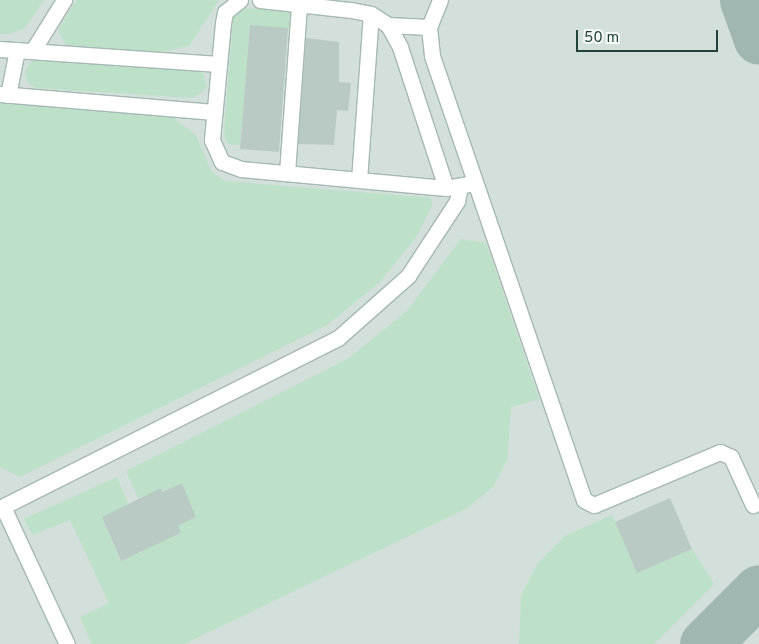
<!DOCTYPE html>
<style>
body{margin:0}
#map{position:relative;width:759px;height:644px;overflow:hidden;background:#e4efeb;font-family:Overpass,sans-serif}
div>[style]{position:absolute}
.built>*{inset:0;background:#d2dfda}
.green>*{inset:0;background:#bce1c8}
.taxiway>*{height:51px;margin:-25.5px;padding:0 25.5px;transform-origin:25.5px;border-radius:25.5px;background:#a0b6b0}
.building>*{inset:0;background:#b9cac4}
.roads{filter:drop-shadow(1px 0 #a6b8b3) drop-shadow(-1px 0 #a6b8b3) drop-shadow(0 1px #a6b8b3) drop-shadow(0 -1px #a6b8b3)}
.minor>*{height:15px;margin:-7.5px;padding:0 7.5px;transform-origin:7.5px;border-radius:7.5px;background:#fff}
span{translate:-50% -50%;white-space:nowrap;text-align:center;line-height:1.15;-webkit-text-stroke:4px #f6fbf8;paint-order:stroke}
.scale{position:absolute;left:576px;top:30px;width:142px;height:22px;box-sizing:border-box;border:2px solid #22433b;border-top:0;padding-left:6px;font-size:15px;line-height:18px;white-space:nowrap;color:#22433b;-webkit-text-stroke:4px #f6fbf8;paint-order:stroke}
</style>
<div id="map">
<div class="built">
<div style="clip-path:polygon(0 0,759px 0,759px 644px,0 644px)"></div>
</div>
<div class="green">
<div style="clip-path:polygon(0 0,44px 0,25px 28px,10px 34px,0 34px)"></div>
<div style="clip-path:polygon(77px 0,219px 0,189px 46px,157px 53px,66px 45px,58px 30px)"></div>
<div style="clip-path:polygon(242px 8px,290px 11px,294px 29px,250px 26px,240px 145px,228px 144px,224px 136px,233px 18px)"></div>
<div style="clip-path:polygon(41px 59px,194px 70px,203px 73px,207px 88px,193px 98px,36px 88px,27px 82px,25px 72px,31px 62px)"></div>
<div style="clip-path:polygon(0 101px,170px 115px,196px 135px,212px 172px,225px 181px,431px 198px,432px 206px,417px 236px,380px 282px,327px 325px,20px 477px,0 467px)"></div>
<div style="clip-path:polygon(461px 239px,486px 243px,539px 399px,511px 407px,507px 460px,493px 487px,467px 508px,184px 644px,92px 644px,80px 617px,109px 603px,70px 520px,32px 535px,24px 519px,117px 477px,129px 506px,102px 517px,120px 561px,142px 552px,138px 541px,165px 540px,181px 534px,178px 526px,196px 517px,182px 484px,138px 498px,126px 471px,349px 358px,407px 311px)"></div>
<div style="clip-path:polygon(612px 515px,637px 573px,692px 549px,714px 584px,654px 644px,519px 644px,521px 596px,538px 563px,565px 536px)"></div>
</div>
<div class="taxiway">
<div style="left:745px;top:0;width:41px;rotate:70.3deg"></div>
<div style="left:705px;top:644px;width:76px;rotate:-45deg"></div>
</div>
<div class="building">
<div style="clip-path:polygon(250px 25px,288px 28px,279px 152px,240px 149px)"></div>
<div style="clip-path:polygon(306px 38px,339px 42px,339px 82px,351px 83px,348px 111px,337px 110px,334px 145px,298px 144px)"></div>
<div style="clip-path:polygon(182px 483px,196px 517px,178px 526px,181px 533px,121px 561px,102px 517px,161px 488px,162px 492px)"></div>
<div style="clip-path:polygon(670px 498px,692px 549px,637px 573px,615px 522px)"></div>
</div>
<div class="roads">
<div class="minor">
<div style="left:240px;top:0;width:19px;rotate:141deg"></div>
<div style="left:225px;top:12px;width:11px;rotate:100deg"></div>
<div style="left:223px;top:23px;width:118px;rotate:95.4deg"></div>
<div style="left:212px;top:140px;width:24px;rotate:66deg"></div>
<div style="left:222px;top:162px;width:20px;rotate:20deg"></div>
<div style="left:241px;top:169px;width:119px;rotate:5.3deg"></div>
<div style="left:359px;top:180px;width:87px;rotate:5.3deg"></div>
<div style="left:446px;top:188px;width:23px;rotate:-10deg"></div>
<div style="left:260px;top:0;width:92px;rotate:6.3deg"></div>
<div style="left:351px;top:10px;width:20px;rotate:11deg"></div>
<div style="left:371px;top:14px;width:20px;rotate:33deg"></div>
<div style="left:388px;top:25px;width:25px;rotate:61deg"></div>
<div style="left:400px;top:47px;width:148px;rotate:71.9deg"></div>
<div style="left:440px;top:0;width:29px;rotate:112deg"></div>
<div style="left:429px;top:27px;width:29px;rotate:84deg"></div>
<div style="left:432px;top:56px;width:469px;rotate:71.1deg"></div>
<div style="left:584px;top:500px;width:11px;rotate:27deg"></div>
<div style="left:594px;top:505px;width:137px;rotate:-22.8deg"></div>
<div style="left:720px;top:452px;width:12px;rotate:24deg"></div>
<div style="left:731px;top:457px;width:53px;rotate:65.4deg"></div>
<div style="left:388px;top:25px;width:41px;rotate:2.8deg"></div>
<div style="left:0;top:49px;width:219px;rotate:3.9deg"></div>
<div style="left:33px;top:50px;width:59px;rotate:-58.2deg"></div>
<div style="left:0;top:94px;width:215px;rotate:4.8deg"></div>
<div style="left:8px;top:95px;width:46px;rotate:-78.7deg"></div>
<div style="left:287px;top:173px;width:168px;rotate:-85.9deg"></div>
<div style="left:359px;top:180px;width:166px;rotate:-85.9deg"></div>
<div style="left:3px;top:507px;width:151px;rotate:65deg"></div>
<div style="left:0;top:508px;width:378px;rotate:-26.7deg"></div>
<div style="left:338px;top:338px;width:94px;rotate:-41.5deg"></div>
<div style="left:408px;top:276px;width:90px;rotate:-56.8deg"></div>
<div style="left:457px;top:201px;width:14px;rotate:-78deg"></div>
</div>
</div>
<div class="scale">50 m</div>
</div>
